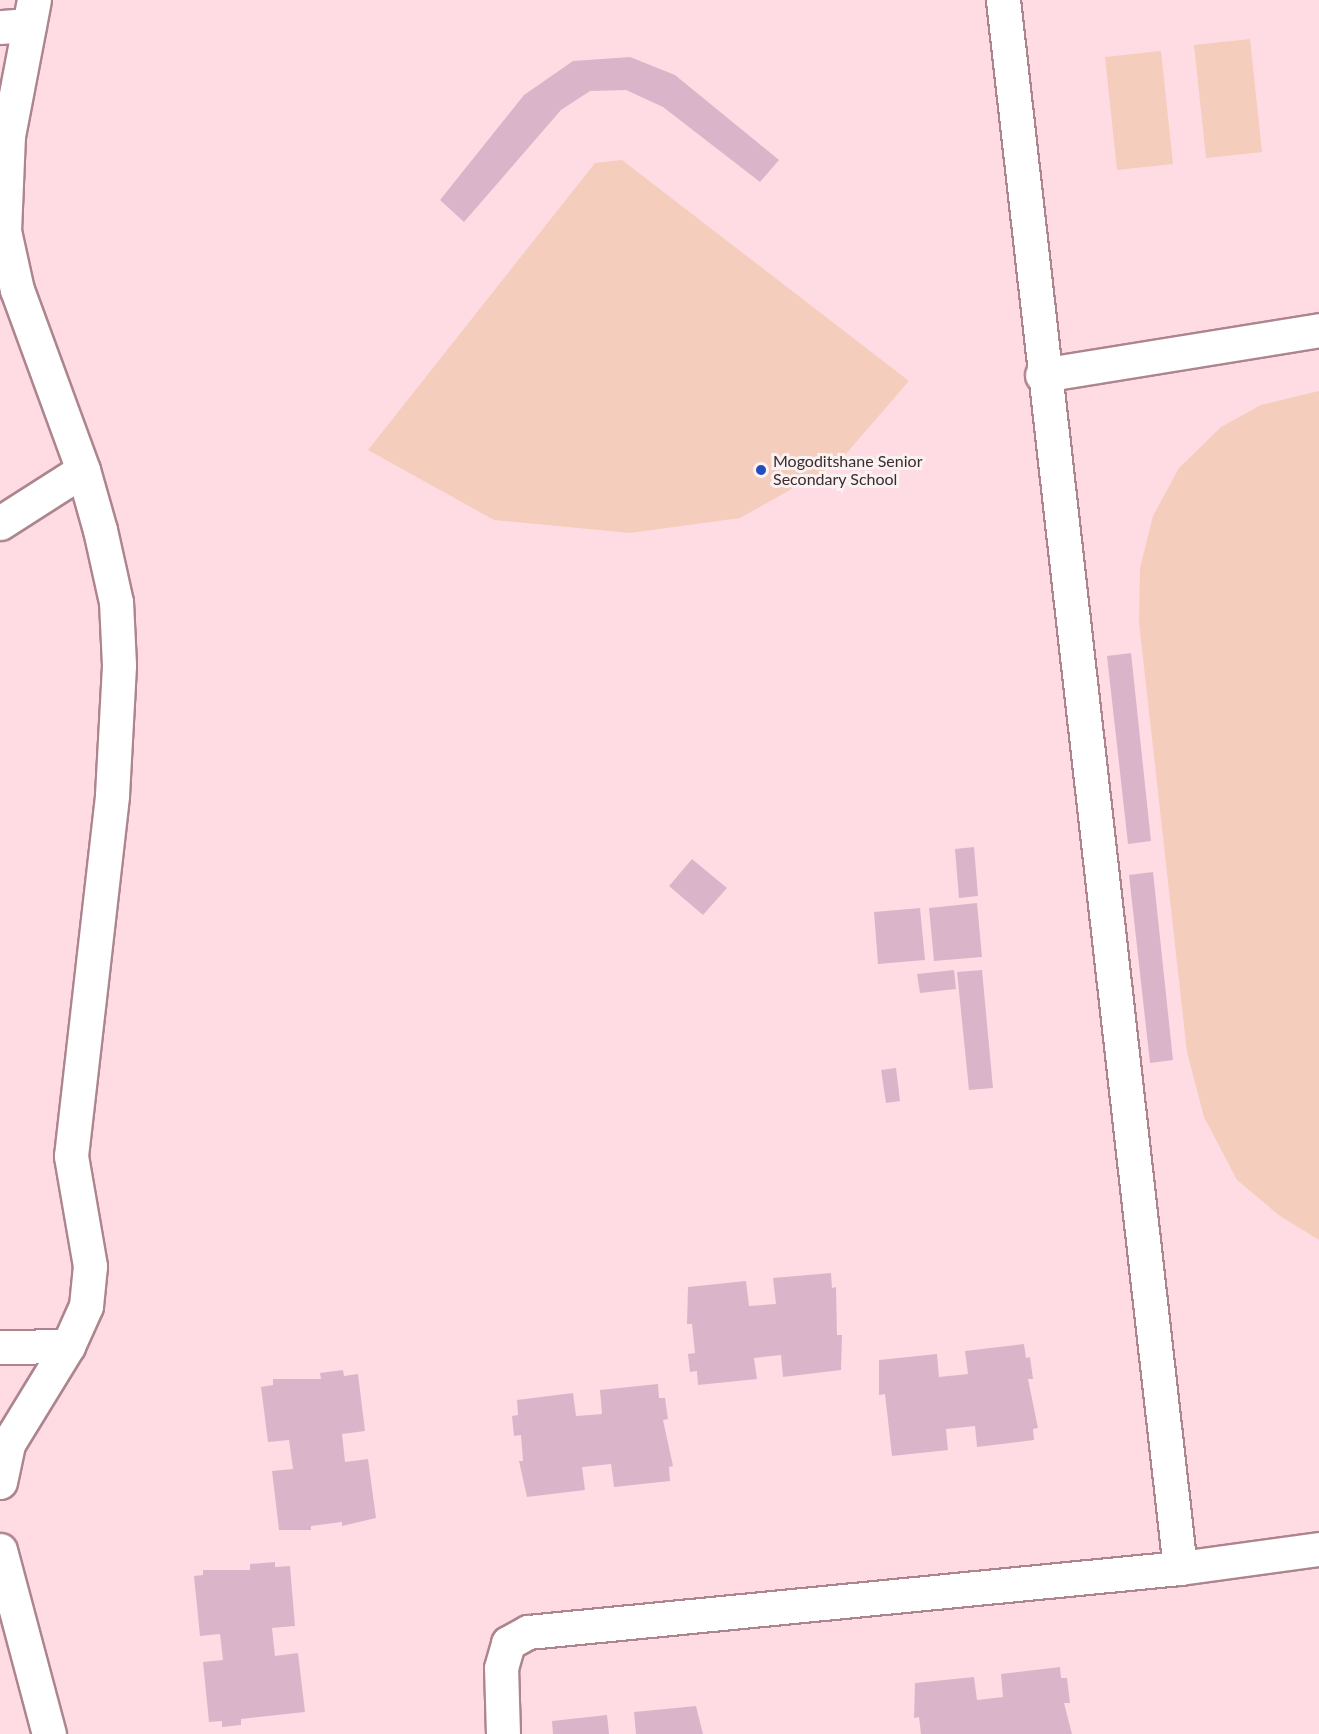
<!DOCTYPE html>
<style>
body{margin:0}
#map{position:relative;width:1319px;height:1734px;overflow:hidden;background:#ffdce3;font-family:Lato,sans-serif}
div>[style]{position:absolute}
.green>*{inset:0;background:#f4cdbc}
.building>*{inset:0;background:#dab5c9}
.roads{filter:drop-shadow(2px 0 #ad858e) drop-shadow(-2px 0 #ad858e) drop-shadow(0 2px #ad858e) drop-shadow(0 -2px #ad858e)}
.minor>*{height:33px;margin:-16.5px;padding:0 16.5px;transform-origin:16.5px;border-radius:16.5px;background:#fff}
.dots>*{width:16px;height:16px;translate:-50% -50%;box-sizing:border-box;border:3px solid #faf1f2;border-radius:50%}
span{translate:-50% -50%;white-space:nowrap;text-align:center;line-height:1.15;-webkit-text-stroke:6px #faf1f2;paint-order:stroke}
.poi-label{font-size:16px;color:#3c2b2f}
.left{translate:0 -50%;text-align:left}
</style>
<div id="map">
<div class="green">
<div style="clip-path:polygon(1250px 39px,1262px 152px,1206px 158px,1194px 45px)"></div>
<div style="clip-path:polygon(1161px 51px,1173px 164px,1117px 170px,1105px 57px)"></div>
<div style="clip-path:polygon(622px 160px,909px 381px,838px 463px,740px 518px,630px 533px,494px 520px,368px 450px,595px 163px)"></div>
<div style="clip-path:polygon(1319px 391px,1319px 1240px,1280px 1216px,1237px 1180px,1204px 1117px,1187px 1052px,1139px 622px,1140px 568px,1153px 516px,1179px 468px,1221px 427px,1261px 405px)"></div>
</div>
<div class="building">
<div style="clip-path:polygon(630px 57px,675px 75px,779px 160px,760px 182px,663px 107px,626px 90px,590px 91px,561px 110px,464px 222px,440px 200px,524px 95px,573px 61px)"></div>
<div style="clip-path:polygon(1131px 653px,1151px 841px,1128px 844px,1107px 656px)"></div>
<div style="clip-path:polygon(974px 847px,978px 896px,959px 898px,955px 849px)"></div>
<div style="clip-path:polygon(692px 859px,727px 888px,703px 915px,669px 886px)"></div>
<div style="clip-path:polygon(1153px 872px,1173px 1060px,1150px 1063px,1129px 875px)"></div>
<div style="clip-path:polygon(977px 903px,982px 957px,934px 961px,929px 908px)"></div>
<div style="clip-path:polygon(920px 908px,925px 960px,878px 964px,874px 912px)"></div>
<div style="clip-path:polygon(954px 970px,956px 989px,920px 993px,917px 974px)"></div>
<div style="clip-path:polygon(982px 970px,993px 1088px,969px 1090px,957px 972px)"></div>
<div style="clip-path:polygon(896px 1068px,900px 1101px,886px 1103px,881px 1070px)"></div>
<div style="clip-path:polygon(831px 1273px,832px 1288px,836px 1287px,837px 1335px,842px 1335px,841px 1370px,783px 1377px,781px 1355px,754px 1358px,757px 1379px,698px 1385px,697px 1371px,690px 1372px,688px 1354px,695px 1353px,692px 1324px,687px 1324px,688px 1287px,746px 1281px,749px 1306px,776px 1304px,773px 1278px)"></div>
<div style="clip-path:polygon(1024px 1344px,1026px 1358px,1030px 1357px,1033px 1379px,1028px 1379px,1038px 1428px,1033px 1429px,1034px 1440px,977px 1447px,975px 1426px,946px 1429px,948px 1450px,892px 1456px,885px 1394px,879px 1395px,879px 1360px,937px 1354px,939px 1377px,968px 1374px,965px 1351px)"></div>
<div style="clip-path:polygon(343px 1370px,344px 1376px,358px 1374px,365px 1431px,342px 1434px,345px 1462px,368px 1459px,376px 1518px,342px 1526px,342px 1522px,311px 1526px,311px 1530px,279px 1530px,272px 1471px,293px 1469px,289px 1440px,268px 1442px,261px 1387px,273px 1385px,273px 1379px,321px 1379px,320px 1373px)"></div>
<div style="clip-path:polygon(658px 1384px,659px 1398px,665px 1398px,668px 1419px,663px 1420px,673px 1466px,669px 1467px,670px 1481px,614px 1487px,611px 1464px,582px 1467px,585px 1490px,527px 1497px,519px 1461px,523px 1461px,521px 1435px,514px 1436px,512px 1416px,518px 1415px,517px 1400px,573px 1393px,576px 1416px,602px 1414px,600px 1390px)"></div>
<div style="clip-path:polygon(275px 1562px,275px 1567px,290px 1566px,295px 1626px,272px 1628px,275px 1656px,298px 1653px,305px 1712px,241px 1719px,241px 1725px,222px 1727px,222px 1721px,209px 1722px,203px 1662px,223px 1660px,220px 1634px,200px 1636px,194px 1576px,203px 1575px,203px 1570px,250px 1570px,250px 1564px)"></div>
<div style="clip-path:polygon(1060px 1667px,1061px 1678px,1067px 1678px,1070px 1703px,1064px 1703px,1072px 1734px,921px 1734px,919px 1717px,914px 1718px,915px 1683px,974px 1677px,977px 1700px,1003px 1697px,1001px 1674px)"></div>
<div style="clip-path:polygon(696px 1706px,703px 1734px,636px 1734px,634px 1712px)"></div>
<div style="clip-path:polygon(607px 1715px,609px 1734px,553px 1734px,552px 1721px)"></div>
</div>
<div class="roads">
<div class="minor">
<div style="left:1003px;top:0;width:1578px;rotate:83.56deg"></div>
<div style="left:0;top:27px;width:29px;rotate:-4deg"></div>
<div style="left:1042px;top:375px;width:281px;rotate:-9.2deg"></div>
<div style="left:0;top:523px;width:98px;rotate:-32.6deg"></div>
<div style="left:0;top:1347px;width:68px;rotate:-0.8deg"></div>
<div style="left:0;top:1482px;width:39px;rotate:-78deg"></div>
<div style="left:8px;top:1444px;width:115px;rotate:-58.5deg"></div>
<div style="left:68px;top:1346px;width:44px;rotate:-65.8deg"></div>
<div style="left:86px;top:1306px;width:40px;rotate:-84.3deg"></div>
<div style="left:90px;top:1266px;width:112px;rotate:-99.8deg"></div>
<div style="left:71px;top:1156px;width:363px;rotate:-83.5deg"></div>
<div style="left:112px;top:795px;width:130px;rotate:-86.9deg"></div>
<div style="left:119px;top:665px;width:63px;rotate:-92.7deg"></div>
<div style="left:116px;top:602px;width:74px;rotate:-102.5deg"></div>
<div style="left:100px;top:530px;width:62px;rotate:-105.8deg"></div>
<div style="left:83px;top:470px;width:192px;rotate:-110.1deg"></div>
<div style="left:17px;top:290px;width:60px;rotate:-102.4deg"></div>
<div style="left:4px;top:231px;width:95px;rotate:-87.6deg"></div>
<div style="left:8px;top:136px;width:138px;rotate:-79.2deg"></div>
<div style="left:0;top:1550px;width:190px;rotate:75.1deg"></div>
<div style="left:503px;top:1734px;width:66px;rotate:-91.7deg"></div>
<div style="left:501px;top:1668px;width:26px;rotate:-74deg"></div>
<div style="left:508px;top:1643px;width:23px;rotate:-29deg"></div>
<div style="left:528px;top:1632px;width:655px;rotate:-5.61deg"></div>
<div style="left:1180px;top:1568px;width:140px;rotate:-7.8deg"></div>
</div>
</div>
<div class="dots">
<div style="left:761px;top:470px;background:#234dbb"></div>
</div>
<div class="poi-label">
<span class="left" style="left:773px;top:470px">Mogoditshane Senior<br>Secondary School</span>
</div>
</div>
